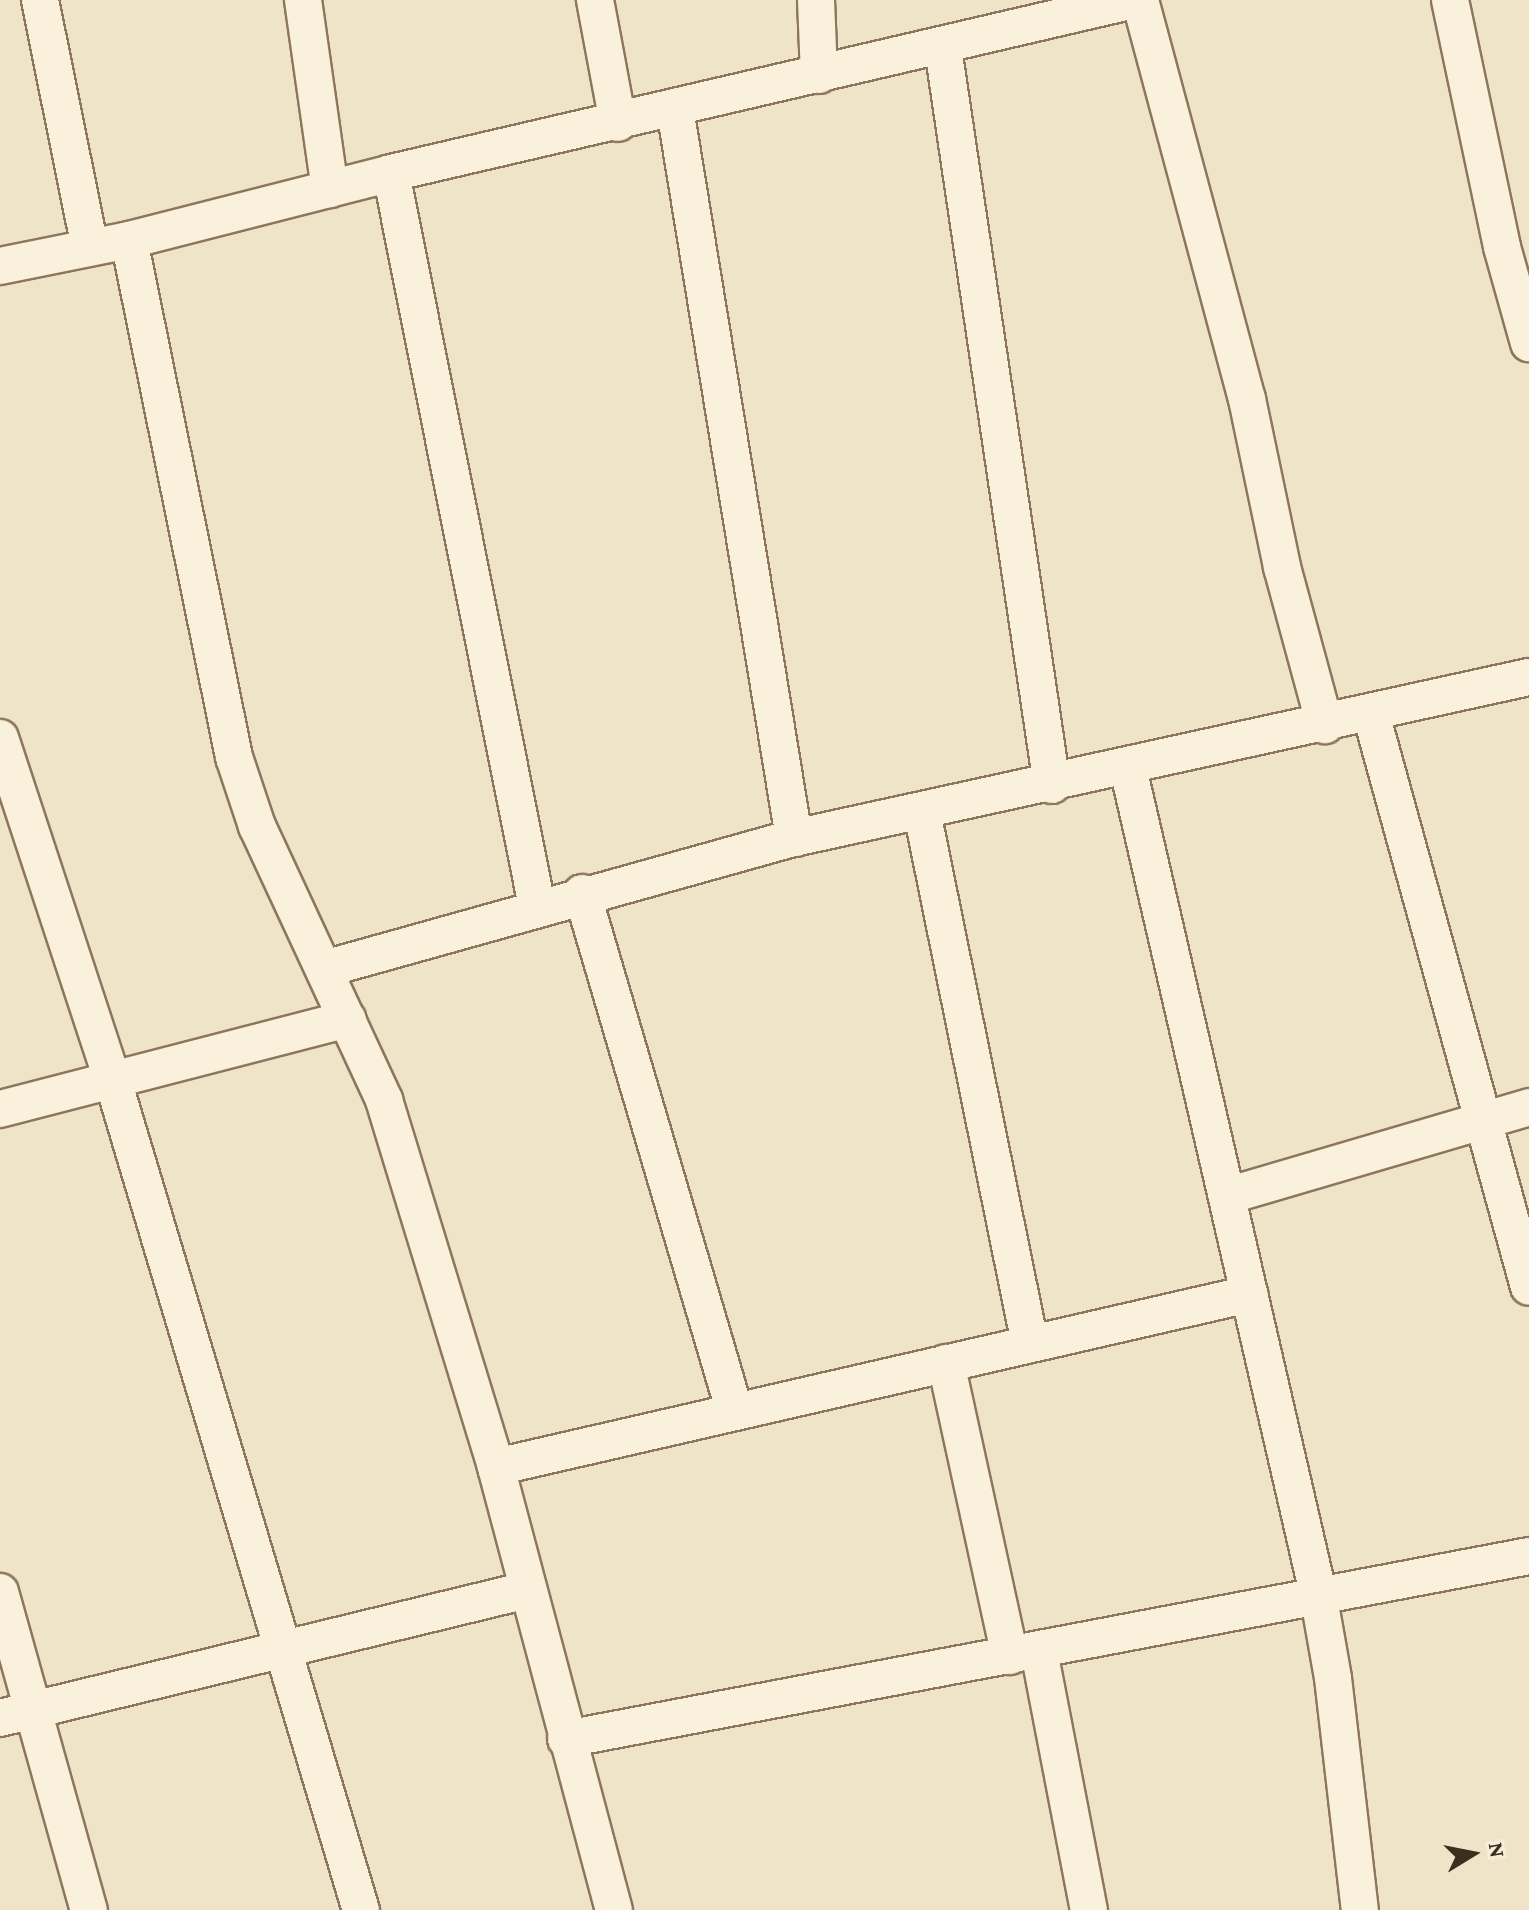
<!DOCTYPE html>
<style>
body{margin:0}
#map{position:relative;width:1529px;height:1910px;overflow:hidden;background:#f0e4c8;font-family:"Crimson Pro",serif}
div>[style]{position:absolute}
.roads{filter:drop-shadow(2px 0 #8d765c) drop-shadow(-2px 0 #8d765c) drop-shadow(0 2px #8d765c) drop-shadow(0 -2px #8d765c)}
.minor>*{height:36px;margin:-18px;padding:0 18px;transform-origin:18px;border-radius:18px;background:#faf1dc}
span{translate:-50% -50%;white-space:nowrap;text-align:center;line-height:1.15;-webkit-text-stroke:8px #f7eed8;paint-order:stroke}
.north{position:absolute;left:1433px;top:1814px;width:80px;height:80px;-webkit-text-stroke:6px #f7eed8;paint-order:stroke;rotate:80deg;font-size:22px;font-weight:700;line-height:32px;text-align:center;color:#3d2e20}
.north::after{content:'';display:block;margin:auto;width:28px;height:36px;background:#3d2e20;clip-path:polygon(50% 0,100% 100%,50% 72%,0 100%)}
</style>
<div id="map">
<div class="roads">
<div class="minor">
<div style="left:40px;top:0;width:252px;rotate:78.6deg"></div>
<div style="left:303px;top:0;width:191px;rotate:81.9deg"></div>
<div style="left:595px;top:0;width:125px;rotate:79.4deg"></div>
<div style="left:816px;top:0;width:75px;rotate:87.7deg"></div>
<div style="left:1140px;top:0;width:413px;rotate:75deg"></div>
<div style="left:1247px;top:399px;width:172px;rotate:78.2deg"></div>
<div style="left:1282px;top:567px;width:164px;rotate:74.8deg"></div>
<div style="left:1450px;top:0;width:252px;rotate:78.1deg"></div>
<div style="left:1502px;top:247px;width:100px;rotate:74.3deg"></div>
<div style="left:943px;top:48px;width:745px;rotate:81.59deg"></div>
<div style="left:675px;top:109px;width:739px;rotate:80.73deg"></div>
<div style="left:391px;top:173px;width:747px;rotate:78.74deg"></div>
<div style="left:129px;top:240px;width:528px;rotate:78.52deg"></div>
<div style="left:234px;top:757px;width:73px;rotate:71.6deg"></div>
<div style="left:257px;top:826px;width:302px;rotate:65.1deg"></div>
<div style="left:384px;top:1100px;width:384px;rotate:73deg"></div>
<div style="left:496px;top:1467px;width:458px;rotate:75.1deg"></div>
<div style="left:0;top:266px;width:132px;rotate:-11.4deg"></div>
<div style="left:129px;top:240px;width:270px;rotate:-14.3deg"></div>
<div style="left:391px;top:173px;width:763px;rotate:-13.11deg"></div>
<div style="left:1371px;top:714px;width:594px;rotate:74.58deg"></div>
<div style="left:0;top:738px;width:361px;rotate:71.8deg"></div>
<div style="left:113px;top:1081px;width:865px;rotate:73.35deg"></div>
<div style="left:1128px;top:768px;width:847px;rotate:77.03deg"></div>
<div style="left:1318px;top:1593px;width:86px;rotate:80deg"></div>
<div style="left:1333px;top:1678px;width:234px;rotate:83.4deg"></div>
<div style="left:922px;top:812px;width:543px;rotate:78.52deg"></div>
<div style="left:582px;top:893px;width:538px;rotate:73.59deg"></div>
<div style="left:324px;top:969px;width:488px;rotate:-15.6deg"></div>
<div style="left:794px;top:838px;width:752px;rotate:-12.36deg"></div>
<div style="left:0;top:1109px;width:359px;rotate:-14.5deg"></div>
<div style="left:1227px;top:1196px;width:315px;rotate:-16.4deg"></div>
<div style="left:946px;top:1363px;width:300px;rotate:77.7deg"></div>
<div style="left:496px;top:1467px;width:773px;rotate:-12.94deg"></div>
<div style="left:0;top:1592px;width:330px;rotate:74.4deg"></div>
<div style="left:1039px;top:1651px;width:264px;rotate:79.1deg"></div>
<div style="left:0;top:1718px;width:542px;rotate:-13.65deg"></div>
<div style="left:566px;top:1739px;width:980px;rotate:-10.76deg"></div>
</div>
</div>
<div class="north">N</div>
</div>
